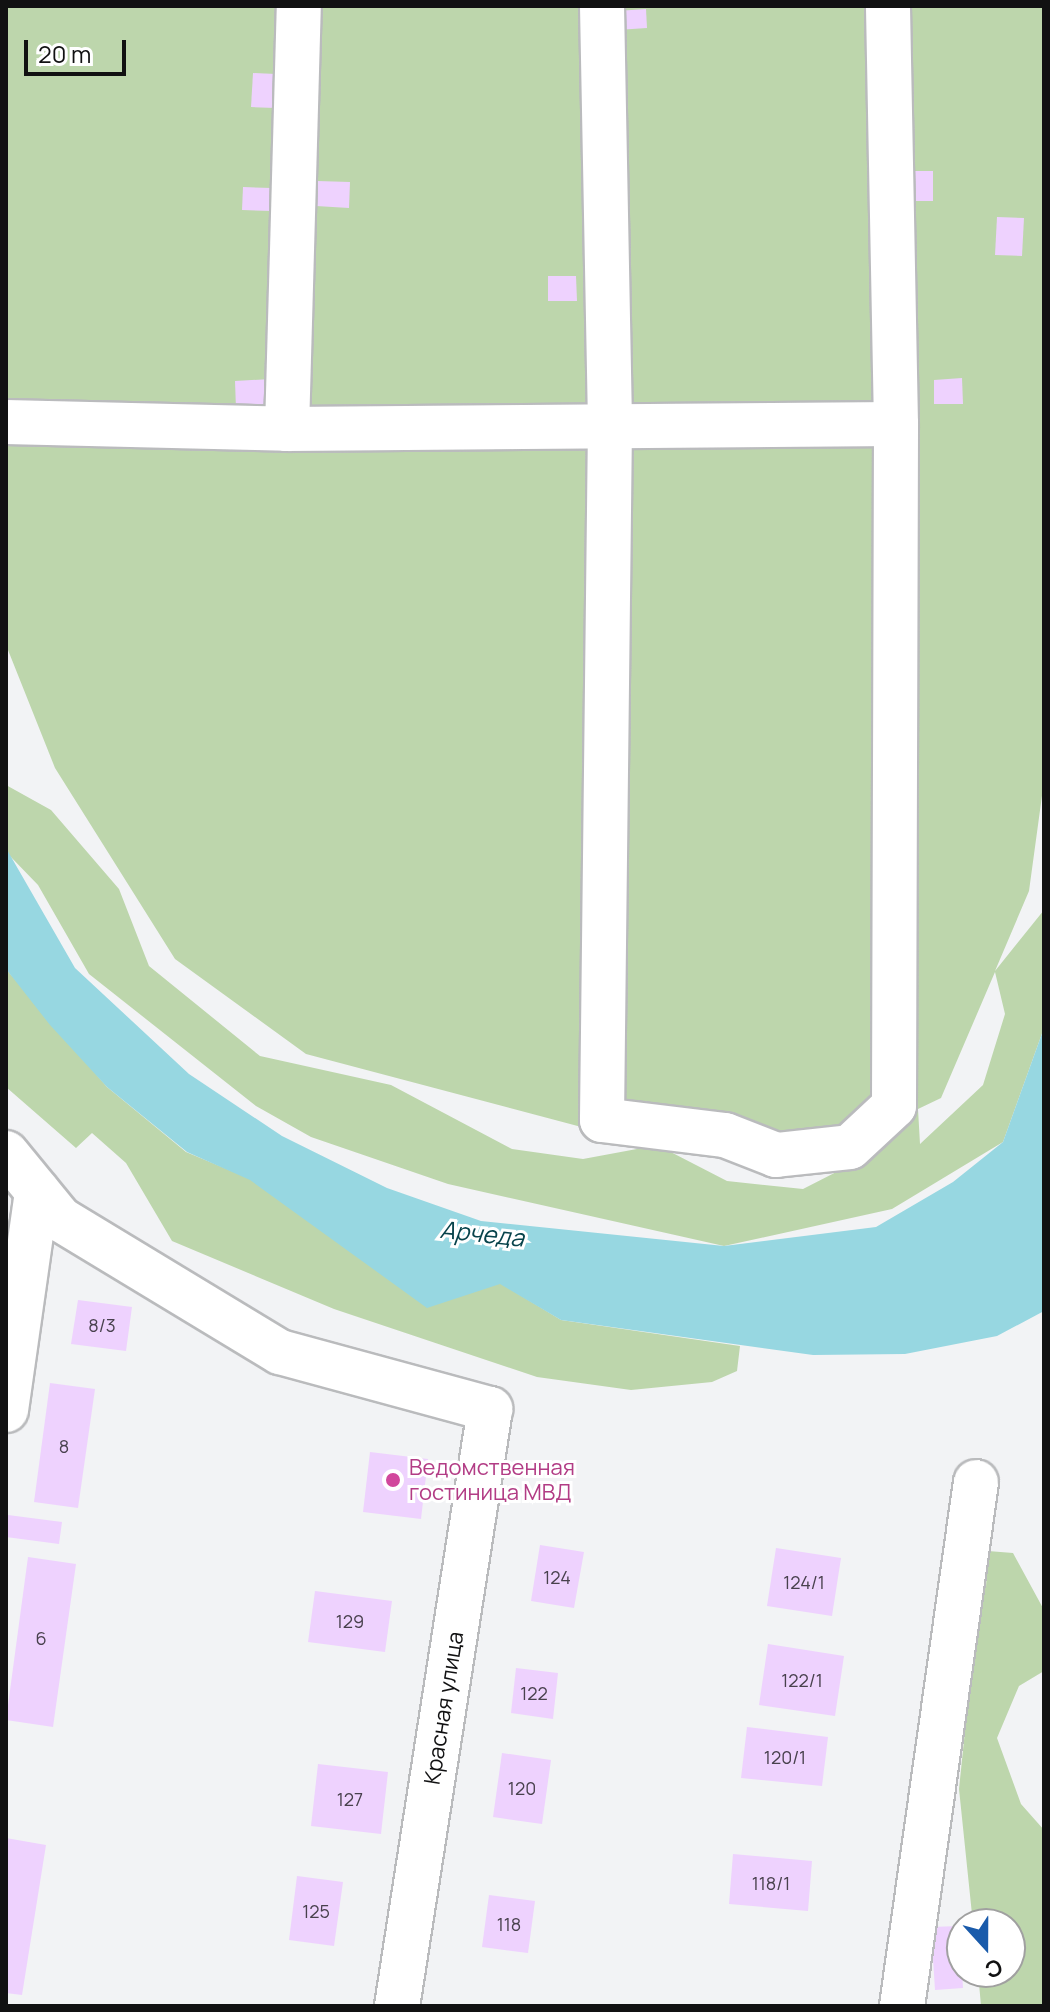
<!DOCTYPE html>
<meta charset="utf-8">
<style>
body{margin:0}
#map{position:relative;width:1050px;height:2012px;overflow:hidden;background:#f2f3f5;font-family:Manrope,sans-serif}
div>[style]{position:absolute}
.green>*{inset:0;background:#bdd6ac}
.water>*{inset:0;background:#97d7e1}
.building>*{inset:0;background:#eed2fe}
.roads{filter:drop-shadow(2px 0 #babbbd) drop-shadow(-2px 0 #babbbd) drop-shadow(0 2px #babbbd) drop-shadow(0 -2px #babbbd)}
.minor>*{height:44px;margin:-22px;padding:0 22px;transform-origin:22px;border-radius:22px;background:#fff}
.dots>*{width:22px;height:22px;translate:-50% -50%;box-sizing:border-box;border:4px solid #fff;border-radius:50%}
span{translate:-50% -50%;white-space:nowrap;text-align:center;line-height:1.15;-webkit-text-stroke:6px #fff;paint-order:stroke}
.number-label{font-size:18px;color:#48414d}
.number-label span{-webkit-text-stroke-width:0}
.hotel-label{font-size:22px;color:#b23c85}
.left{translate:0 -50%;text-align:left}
.street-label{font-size:22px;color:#111112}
.water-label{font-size:24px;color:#07434b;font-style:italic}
.frame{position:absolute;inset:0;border:8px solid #111112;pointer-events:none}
.north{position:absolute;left:946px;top:1908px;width:80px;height:80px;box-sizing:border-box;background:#fff;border:2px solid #a0a0a0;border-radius:50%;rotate:159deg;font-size:22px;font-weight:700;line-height:32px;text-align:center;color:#111112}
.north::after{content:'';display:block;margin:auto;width:28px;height:36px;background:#1a5bab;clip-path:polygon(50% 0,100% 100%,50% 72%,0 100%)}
.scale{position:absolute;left:24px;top:40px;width:102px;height:36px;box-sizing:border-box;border:4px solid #111112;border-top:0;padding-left:10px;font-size:24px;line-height:28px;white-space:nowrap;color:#111112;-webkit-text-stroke:6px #fff;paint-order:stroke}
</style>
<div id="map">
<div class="green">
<div style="clip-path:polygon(evenodd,6px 6px,1044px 6px,1044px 781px,1029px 891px,995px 971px,1044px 910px,1044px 1028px,1003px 1142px,892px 1209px,724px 1246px,448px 1184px,311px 1137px,256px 1106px,89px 974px,38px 885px,8px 854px,6px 785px,51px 810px,119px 889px,149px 966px,260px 1056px,391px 1085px,512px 1149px,583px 1159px,653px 1146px,306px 1054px,175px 959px,55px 768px,6px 645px,6px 6px,995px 972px,1005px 1014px,983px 1085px,920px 1144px,918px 1109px,941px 1098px,995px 972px,6px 6px,661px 1147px,793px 1167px,850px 1165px,803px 1189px,727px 1181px,661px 1147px)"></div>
<div style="clip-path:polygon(6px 969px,107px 1087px,186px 1152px,500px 1283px,561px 1320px,740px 1346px,737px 1371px,712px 1382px,631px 1390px,537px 1377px,334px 1309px,172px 1241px,126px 1163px,92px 1133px,76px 1148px,6px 1087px)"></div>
<div style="clip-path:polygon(988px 1551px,1013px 1553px,1044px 1610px,1044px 1671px,1019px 1686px,997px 1738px,1021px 1804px,1044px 1830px,1044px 2006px,981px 2006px,978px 1972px,1010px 1972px,1010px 1924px,973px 1924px,959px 1789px,967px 1711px,950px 1633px,986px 1587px)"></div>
</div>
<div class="water">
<div style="clip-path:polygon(6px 848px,75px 968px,189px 1074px,282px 1136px,387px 1188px,481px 1221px,724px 1246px,876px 1227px,953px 1182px,1003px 1142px,1044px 1028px,1044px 1311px,997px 1336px,905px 1354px,813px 1355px,561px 1320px,500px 1284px,427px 1308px,250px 1180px,187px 1152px,107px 1087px,50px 1025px,6px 969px)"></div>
</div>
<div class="building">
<div style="clip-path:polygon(646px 9px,647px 28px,617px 30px,617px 11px)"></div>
<div style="clip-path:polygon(253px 73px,276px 74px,275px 108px,251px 107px)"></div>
<div style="clip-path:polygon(906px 171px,933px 171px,933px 201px,906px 201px)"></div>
<div style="clip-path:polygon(317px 181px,350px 182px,349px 208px,316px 206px)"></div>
<div style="clip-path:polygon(243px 187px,272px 188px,272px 211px,242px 210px)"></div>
<div style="clip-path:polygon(997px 217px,1024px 218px,1022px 256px,995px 255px)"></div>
<div style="clip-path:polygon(548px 276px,576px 276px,577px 301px,548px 301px)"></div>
<div style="clip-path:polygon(962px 378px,963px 404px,934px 404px,934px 380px)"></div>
<div style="clip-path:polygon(271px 379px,272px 407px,236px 409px,235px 381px)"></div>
<div style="clip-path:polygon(78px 1300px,132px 1307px,126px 1351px,71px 1344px)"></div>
<div style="clip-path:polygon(50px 1383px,95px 1389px,78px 1508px,34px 1502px)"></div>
<div style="clip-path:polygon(370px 1452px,428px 1459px,421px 1519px,363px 1512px)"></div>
<div style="clip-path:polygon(8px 1515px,62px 1522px,59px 1544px,6px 1537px)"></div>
<div style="clip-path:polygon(540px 1545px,584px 1552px,574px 1608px,531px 1601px)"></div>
<div style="clip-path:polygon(776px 1548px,841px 1558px,832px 1616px,767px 1606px)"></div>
<div style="clip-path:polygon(28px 1557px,76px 1564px,53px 1727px,6px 1720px)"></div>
<div style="clip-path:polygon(315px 1591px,392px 1601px,385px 1652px,308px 1642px)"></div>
<div style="clip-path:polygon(768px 1644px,844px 1656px,835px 1716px,759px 1705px)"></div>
<div style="clip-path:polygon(516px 1668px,558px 1673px,553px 1719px,511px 1713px)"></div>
<div style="clip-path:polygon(747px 1727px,828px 1737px,822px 1786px,741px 1778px)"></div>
<div style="clip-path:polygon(502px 1753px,551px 1760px,542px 1824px,493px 1817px)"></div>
<div style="clip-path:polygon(318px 1764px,388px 1772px,381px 1834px,311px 1826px)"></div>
<div style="clip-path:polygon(6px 1838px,46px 1845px,22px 1995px,6px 1993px)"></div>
<div style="clip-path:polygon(733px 1854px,812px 1861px,808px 1911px,729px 1904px)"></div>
<div style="clip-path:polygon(297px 1876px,343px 1882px,334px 1946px,289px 1940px)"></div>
<div style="clip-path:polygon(489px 1895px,535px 1901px,528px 1953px,482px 1947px)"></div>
<div style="clip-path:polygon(959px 1926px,963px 1988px,935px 1990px,931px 1927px)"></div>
</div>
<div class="roads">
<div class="minor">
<div style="left:602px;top:6px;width:418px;rotate:88.9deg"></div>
<div style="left:610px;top:424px;width:696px;rotate:90.66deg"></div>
<div style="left:602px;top:1120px;width:124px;rotate:7deg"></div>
<div style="left:725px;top:1135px;width:55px;rotate:21.4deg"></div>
<div style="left:776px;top:1155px;width:74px;rotate:-6.2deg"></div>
<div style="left:850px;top:1147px;width:60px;rotate:-43deg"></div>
<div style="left:894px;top:1106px;width:682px;rotate:-89.83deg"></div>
<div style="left:896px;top:424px;width:418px;rotate:-91.1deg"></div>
<div style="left:6px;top:422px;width:281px;rotate:1.4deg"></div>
<div style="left:287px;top:429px;width:609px;rotate:-0.47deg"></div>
<div style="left:287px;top:429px;width:423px;rotate:-88.4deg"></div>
<div style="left:6px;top:1153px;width:85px;rotate:50.7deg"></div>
<div style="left:60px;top:1219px;width:257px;rotate:31.2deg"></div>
<div style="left:280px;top:1352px;width:218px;rotate:15.2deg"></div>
<div style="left:490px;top:1409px;width:604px;rotate:98.85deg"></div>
<div style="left:6px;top:1410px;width:221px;rotate:-81.9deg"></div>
<div style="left:902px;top:2006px;width:529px;rotate:-81.96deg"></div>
</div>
</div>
<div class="dots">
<div style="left:393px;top:1480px;background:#d1479c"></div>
</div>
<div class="number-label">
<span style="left:102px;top:1325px">8/3</span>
<span style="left:64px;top:1446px">8</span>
<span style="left:557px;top:1577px">124</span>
<span style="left:804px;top:1582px">124/1</span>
<span style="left:350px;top:1621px">129</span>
<span style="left:41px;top:1638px">6</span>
<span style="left:802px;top:1680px">122/1</span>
<span style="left:534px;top:1693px">122</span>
<span style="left:785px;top:1757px">120/1</span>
<span style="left:522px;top:1788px">120</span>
<span style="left:350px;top:1799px">127</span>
<span style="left:771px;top:1883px">118/1</span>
<span style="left:316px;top:1911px">125</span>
<span style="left:509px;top:1924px">118</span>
</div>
<div class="hotel-label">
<span class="left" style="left:409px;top:1480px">Ведомственная<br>гостиница МВД</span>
</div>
<div class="street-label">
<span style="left:444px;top:1708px;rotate:-81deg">Красная улица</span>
</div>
<div class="water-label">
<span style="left:482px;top:1233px;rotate:6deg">Арчеда</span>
</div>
<div class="frame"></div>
<div class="north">С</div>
<div class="scale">20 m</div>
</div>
